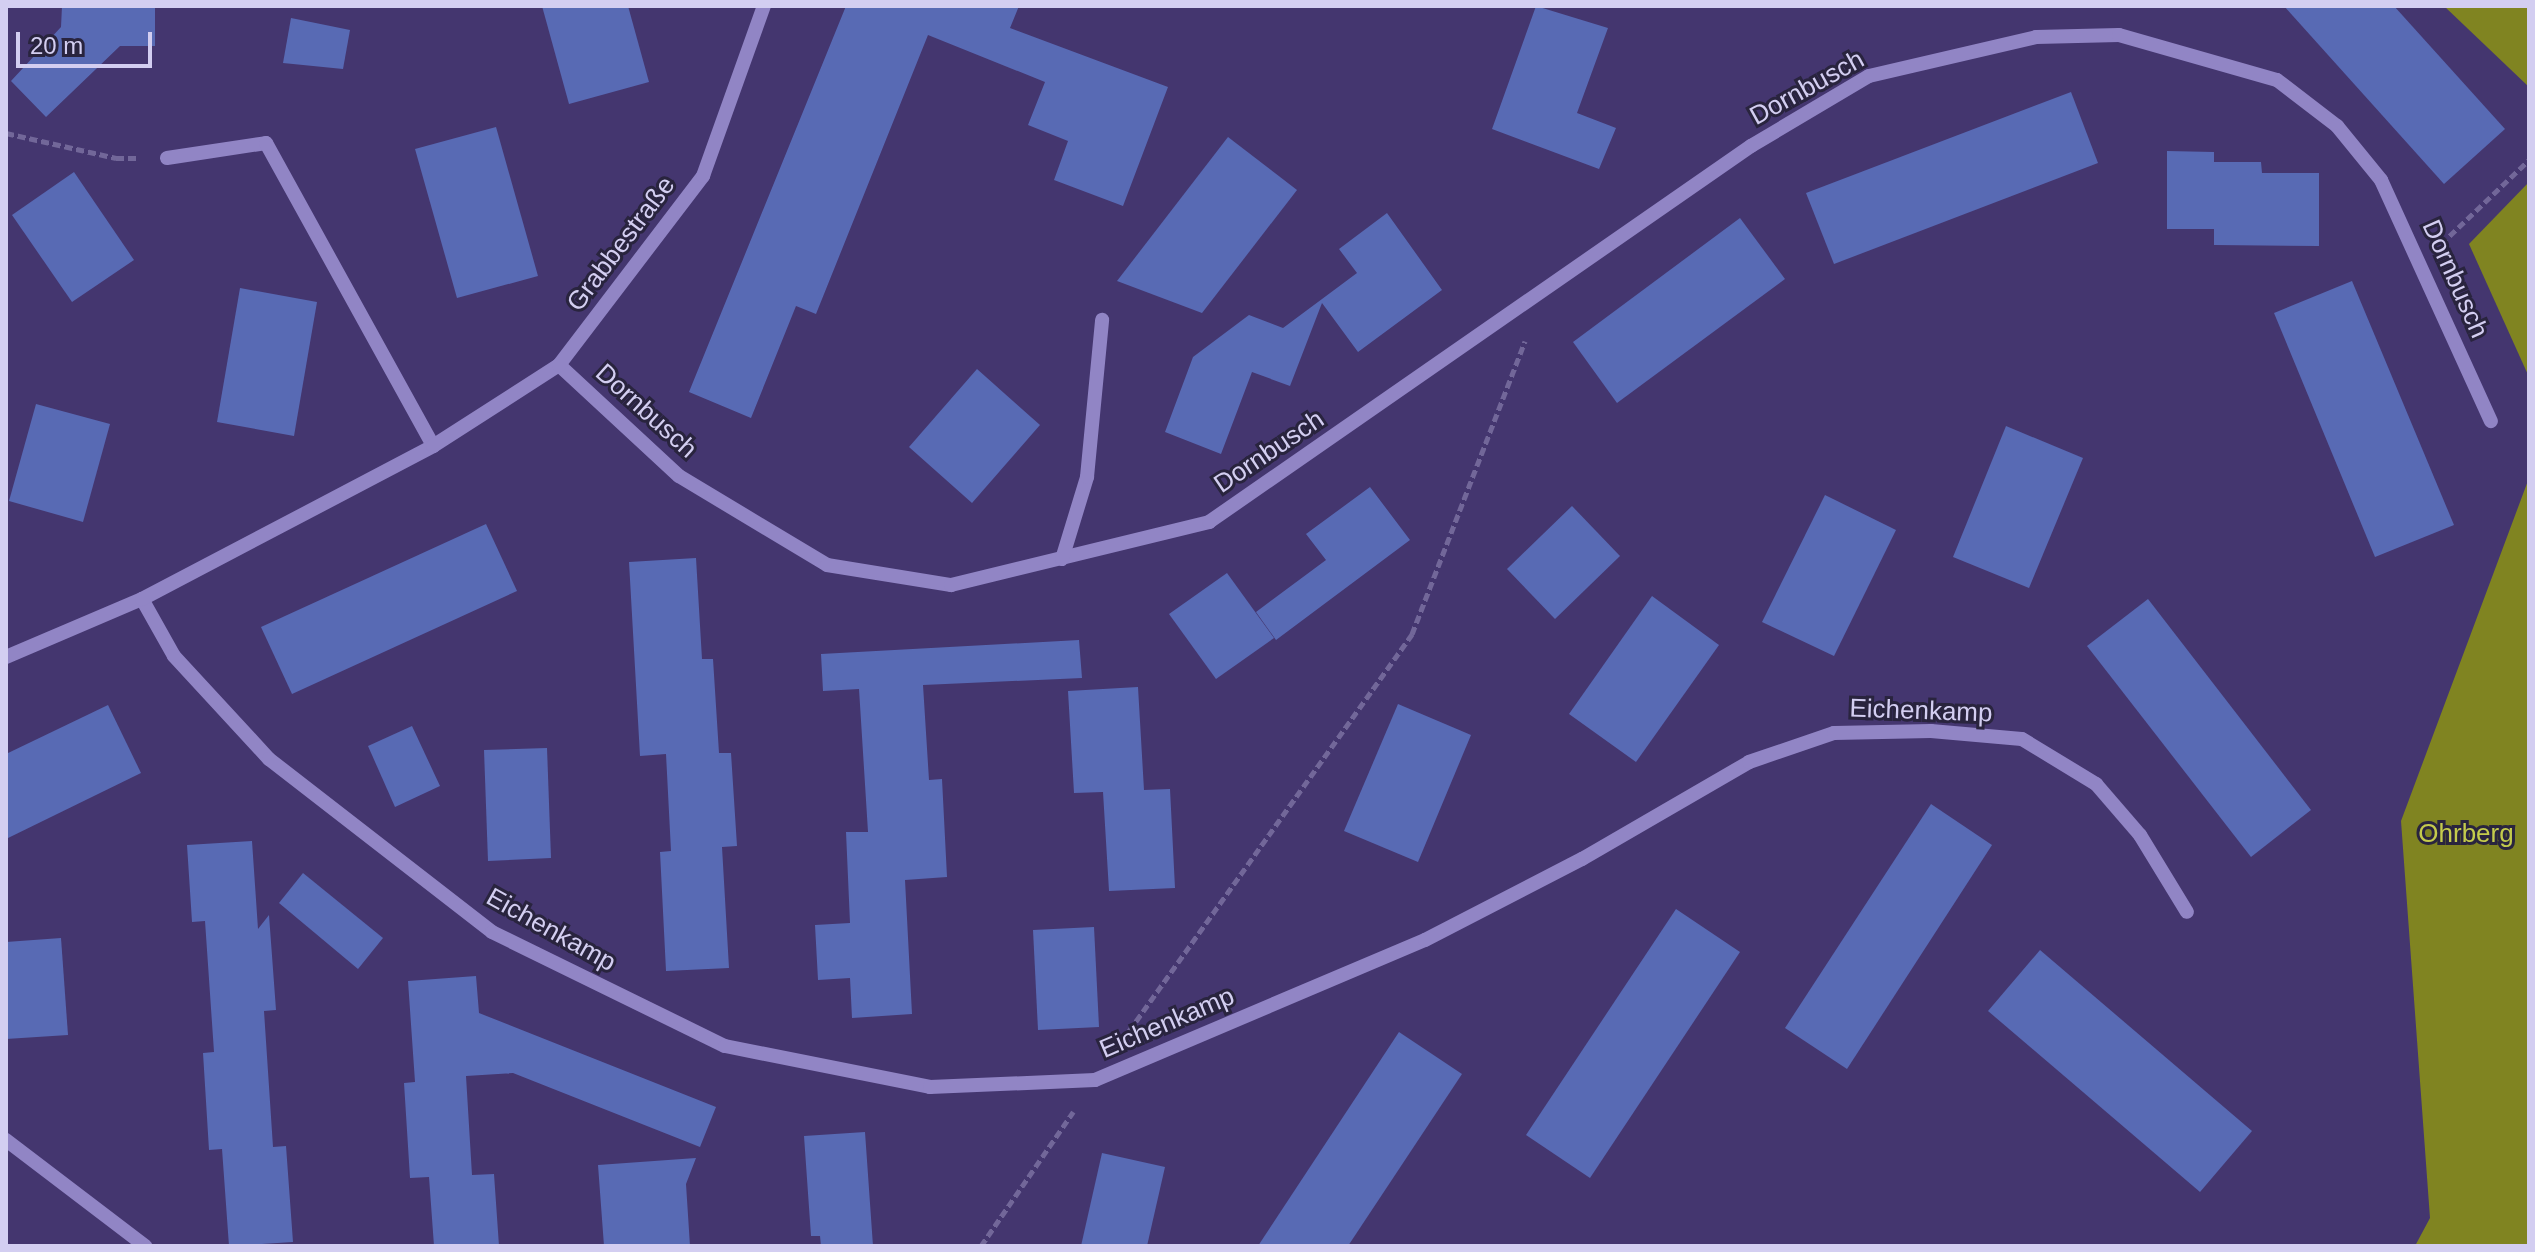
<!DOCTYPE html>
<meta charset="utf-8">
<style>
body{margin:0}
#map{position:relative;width:2535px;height:1252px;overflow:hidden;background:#44366f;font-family:Helvetica,sans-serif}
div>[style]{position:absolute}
.forest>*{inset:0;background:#808421}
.building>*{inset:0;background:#586ab4}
.path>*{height:5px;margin-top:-2.5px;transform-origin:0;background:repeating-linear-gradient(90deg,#726799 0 8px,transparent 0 12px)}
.minor>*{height:14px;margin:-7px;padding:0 7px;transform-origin:7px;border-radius:7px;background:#9185c5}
span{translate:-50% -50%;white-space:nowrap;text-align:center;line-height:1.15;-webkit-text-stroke:6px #29243e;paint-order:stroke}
.street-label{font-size:26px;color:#d3cef1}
.park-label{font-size:26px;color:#c4cb4c}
.frame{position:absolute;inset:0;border:8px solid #d3cef1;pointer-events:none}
.scale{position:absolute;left:16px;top:32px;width:136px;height:36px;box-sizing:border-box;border:4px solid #d3cef1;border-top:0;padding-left:10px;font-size:24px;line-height:28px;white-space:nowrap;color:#d3cef1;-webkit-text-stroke:6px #29243e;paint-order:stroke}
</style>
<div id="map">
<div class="forest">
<div style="clip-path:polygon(2444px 6px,2529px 6px,2529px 87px)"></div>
<div style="clip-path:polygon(2529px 182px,2529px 377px,2469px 244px)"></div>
<div style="clip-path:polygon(2529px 478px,2529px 1246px,2415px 1246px,2430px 1218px,2401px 821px)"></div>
</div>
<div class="building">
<div style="clip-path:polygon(62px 6px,155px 6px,155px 46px,120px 46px,46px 117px,11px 81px,61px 27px)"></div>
<div style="clip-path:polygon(542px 6px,628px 6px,649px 82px,569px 104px)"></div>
<div style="clip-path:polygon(846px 6px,1019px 6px,1010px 28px,1168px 87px,1123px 206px,1054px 180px,1068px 141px,1028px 125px,1045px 82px,928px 35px,816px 314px,796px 306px,751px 418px,689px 392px)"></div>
<div style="clip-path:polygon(1536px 6px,1608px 28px,1577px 113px,1616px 128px,1599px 169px,1492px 129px)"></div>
<div style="clip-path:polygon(2284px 6px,2394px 6px,2505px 129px,2444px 184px)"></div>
<div style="clip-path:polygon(291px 18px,350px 30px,343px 69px,283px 63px)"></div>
<div style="clip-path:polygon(2071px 92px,2098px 163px,1834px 264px,1806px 193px)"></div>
<div style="clip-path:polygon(496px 127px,538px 276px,457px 298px,415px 149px)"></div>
<div style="clip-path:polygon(1228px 137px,1297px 190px,1202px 313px,1117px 281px)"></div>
<div style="clip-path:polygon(2167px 151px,2214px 152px,2214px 162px,2261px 162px,2262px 173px,2319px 173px,2319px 246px,2214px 245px,2214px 229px,2167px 229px)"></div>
<div style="clip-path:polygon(74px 172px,134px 260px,72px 302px,12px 215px)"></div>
<div style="clip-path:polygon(1387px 213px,1442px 290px,1358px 352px,1322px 303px,1290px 386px,1252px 372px,1221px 454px,1165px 432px,1193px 357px,1249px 315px,1283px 328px,1357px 273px,1339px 249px)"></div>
<div style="clip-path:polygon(1740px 218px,1785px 279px,1617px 403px,1573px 342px)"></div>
<div style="clip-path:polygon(2352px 281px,2454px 525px,2375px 557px,2274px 313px)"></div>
<div style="clip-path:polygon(240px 288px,317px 302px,294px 436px,217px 422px)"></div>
<div style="clip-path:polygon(977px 369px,1040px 425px,972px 503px,909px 447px)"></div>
<div style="clip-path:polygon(36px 404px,110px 424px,83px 522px,9px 501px)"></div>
<div style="clip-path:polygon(2006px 426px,2083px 458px,2029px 588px,1953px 557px)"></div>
<div style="clip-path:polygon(1370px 487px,1410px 540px,1276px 640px,1256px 612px,1326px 560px,1306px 534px)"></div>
<div style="clip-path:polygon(1825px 495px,1896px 530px,1834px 656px,1762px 622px)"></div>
<div style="clip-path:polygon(1572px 506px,1620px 556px,1555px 619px,1507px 569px)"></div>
<div style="clip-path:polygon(486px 524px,517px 591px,292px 694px,261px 627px)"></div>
<div style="clip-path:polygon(696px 558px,702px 659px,713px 659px,719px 753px,731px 753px,737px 846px,722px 847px,729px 968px,666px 971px,660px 852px,671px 851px,666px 754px,640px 756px,629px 562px)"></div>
<div style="clip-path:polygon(1227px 573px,1274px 638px,1216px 679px,1169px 614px)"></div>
<div style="clip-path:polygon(1652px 596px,1719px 645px,1636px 762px,1569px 714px)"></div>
<div style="clip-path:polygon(2148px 599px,2311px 810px,2251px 857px,2087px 646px)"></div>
<div style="clip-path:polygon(1079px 640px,1082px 678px,923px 685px,929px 780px,942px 779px,947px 877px,905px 880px,912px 1014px,852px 1018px,850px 978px,818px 980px,815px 925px,850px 923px,846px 832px,868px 832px,859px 689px,823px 691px,821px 654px)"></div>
<div style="clip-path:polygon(1138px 687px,1144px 790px,1170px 789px,1175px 888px,1109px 891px,1103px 792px,1074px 793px,1068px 691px)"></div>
<div style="clip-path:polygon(1398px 704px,1471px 735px,1418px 862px,1344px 831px)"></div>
<div style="clip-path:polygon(108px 705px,141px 773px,6px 839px,6px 754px)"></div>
<div style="clip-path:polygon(412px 726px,440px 786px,395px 807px,368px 746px)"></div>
<div style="clip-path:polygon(547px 748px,551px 858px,488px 861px,484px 750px)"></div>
<div style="clip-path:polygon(1931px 804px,1992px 845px,1847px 1069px,1785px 1028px)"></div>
<div style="clip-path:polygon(252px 841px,258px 929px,269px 915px,276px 1010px,264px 1011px,273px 1147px,286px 1146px,293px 1242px,229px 1246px,222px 1149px,209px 1150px,203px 1053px,214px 1052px,205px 921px,192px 922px,187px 845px)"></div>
<div style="clip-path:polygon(303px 873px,383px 938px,358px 969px,279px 903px)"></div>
<div style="clip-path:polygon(1676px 909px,1740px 952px,1590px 1178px,1526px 1135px)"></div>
<div style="clip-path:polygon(1094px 927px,1099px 1027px,1038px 1030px,1033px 930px)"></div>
<div style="clip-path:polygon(61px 938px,68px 1035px,6px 1039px,6px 942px)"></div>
<div style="clip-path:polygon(2040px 950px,2252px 1131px,2200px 1192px,1988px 1011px)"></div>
<div style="clip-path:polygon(476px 976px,479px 1013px,716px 1107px,700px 1147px,513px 1073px,466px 1076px,472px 1175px,494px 1174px,499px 1246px,434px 1246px,429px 1177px,410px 1178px,404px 1083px,415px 1082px,408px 981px)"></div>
<div style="clip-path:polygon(1399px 1032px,1462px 1074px,1348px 1246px,1258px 1246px)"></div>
<div style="clip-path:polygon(865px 1132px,873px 1246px,821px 1246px,820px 1236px,811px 1236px,804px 1136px)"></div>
<div style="clip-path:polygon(1102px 1153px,1165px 1167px,1147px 1246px,1081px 1246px)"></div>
<div style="clip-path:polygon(696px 1158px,686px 1184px,690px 1246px,604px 1246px,598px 1165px)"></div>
</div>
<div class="path">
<div style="left:6px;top:133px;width:113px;rotate:12.8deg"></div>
<div style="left:116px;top:158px;width:22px"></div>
<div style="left:2441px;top:244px;width:122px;rotate:-43.7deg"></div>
<div style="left:1129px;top:1031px;width:488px;rotate:-54.5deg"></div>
<div style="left:1412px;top:634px;width:314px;rotate:-68.9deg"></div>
<div style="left:981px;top:1246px;width:163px;rotate:-55.5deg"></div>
</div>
<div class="minor">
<div style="left:167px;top:158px;width:100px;rotate:-8.6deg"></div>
<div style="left:266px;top:143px;width:346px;rotate:61.1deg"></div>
<div style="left:559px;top:365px;width:163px;rotate:42.8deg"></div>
<div style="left:679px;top:476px;width:173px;rotate:31deg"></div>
<div style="left:827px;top:565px;width:126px;rotate:9.2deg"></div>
<div style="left:951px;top:585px;width:266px;rotate:-13.7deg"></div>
<div style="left:1209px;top:522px;width:660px;rotate:-34.75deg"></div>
<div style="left:1751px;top:146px;width:137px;rotate:-30.7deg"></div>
<div style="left:1869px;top:76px;width:171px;rotate:-13.1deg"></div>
<div style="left:2036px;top:37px;width:83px;rotate:-1.4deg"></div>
<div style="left:2119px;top:35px;width:164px;rotate:15.9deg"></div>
<div style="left:2277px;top:80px;width:76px;rotate:37.5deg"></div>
<div style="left:2337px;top:126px;width:70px;rotate:50.8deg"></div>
<div style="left:2381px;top:180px;width:265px;rotate:65.5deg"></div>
<div style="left:1062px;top:559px;width:86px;rotate:-73deg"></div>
<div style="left:1087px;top:477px;width:158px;rotate:-84.5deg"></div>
<div style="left:142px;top:599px;width:65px;rotate:60.7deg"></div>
<div style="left:174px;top:656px;width:140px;rotate:47.3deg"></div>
<div style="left:269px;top:759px;width:282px;rotate:37.8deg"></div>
<div style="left:492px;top:932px;width:259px;rotate:26.1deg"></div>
<div style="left:725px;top:1046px;width:209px;rotate:11.3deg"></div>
<div style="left:930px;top:1087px;width:165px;rotate:-2.4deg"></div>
<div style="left:1095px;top:1080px;width:358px;rotate:-23deg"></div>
<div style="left:1425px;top:940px;width:177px;rotate:-27.3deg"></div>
<div style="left:1582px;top:859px;width:193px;rotate:-30.1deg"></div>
<div style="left:1749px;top:762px;width:90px;rotate:-18.8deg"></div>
<div style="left:1834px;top:733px;width:97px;rotate:-1.2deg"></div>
<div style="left:1931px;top:731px;width:91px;rotate:5deg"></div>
<div style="left:2022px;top:739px;width:87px;rotate:31.3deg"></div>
<div style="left:2096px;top:784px;width:67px;rotate:49.2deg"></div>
<div style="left:2140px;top:835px;width:90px;rotate:58.6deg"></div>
<div style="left:6px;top:657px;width:148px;rotate:-23.1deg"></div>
<div style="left:142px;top:599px;width:329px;rotate:-27.7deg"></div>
<div style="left:433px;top:446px;width:150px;rotate:-32.7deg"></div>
<div style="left:559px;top:365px;width:238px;rotate:-52.7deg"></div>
<div style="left:703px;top:176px;width:181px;rotate:-70.3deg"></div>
<div style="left:6px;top:1140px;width:175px;rotate:37.3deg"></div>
</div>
<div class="street-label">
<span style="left:1807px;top:88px;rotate:-29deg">Dornbusch</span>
<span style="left:621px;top:244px;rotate:-53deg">Grabbestraße</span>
<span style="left:2455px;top:279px;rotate:66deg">Dornbusch</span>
<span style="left:646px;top:411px;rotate:42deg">Dornbusch</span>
<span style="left:1269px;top:452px;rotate:-34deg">Dornbusch</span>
<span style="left:1921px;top:711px;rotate:2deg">Eichenkamp</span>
<span style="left:551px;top:930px;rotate:29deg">Eichenkamp</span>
<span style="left:1167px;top:1023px;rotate:-23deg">Eichenkamp</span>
</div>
<div class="park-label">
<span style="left:2466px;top:834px">Ohrberg</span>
</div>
<div class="frame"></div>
<div class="scale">20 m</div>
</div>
